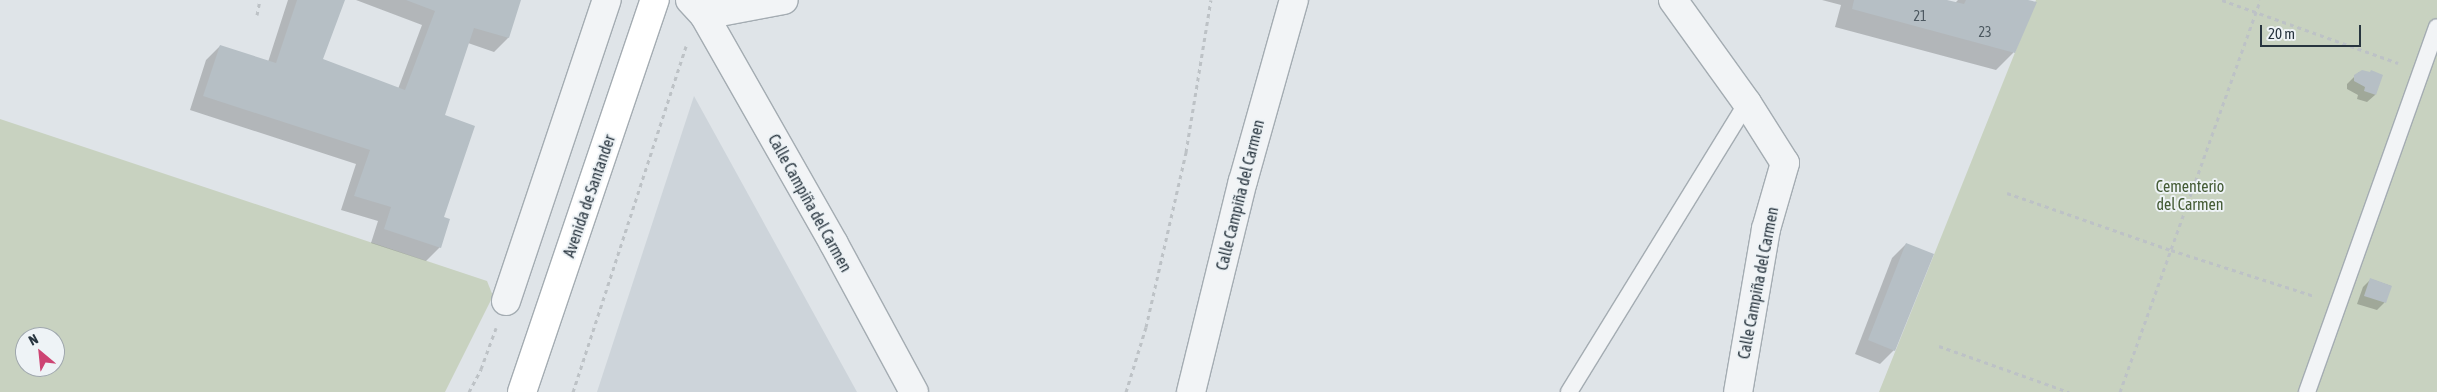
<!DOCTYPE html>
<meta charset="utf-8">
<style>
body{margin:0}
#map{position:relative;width:2437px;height:392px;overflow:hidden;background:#dfe4e8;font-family:"Asap Condensed",sans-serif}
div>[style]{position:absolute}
.built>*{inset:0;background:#cdd4da}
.green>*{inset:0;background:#c8d2c0}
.shadow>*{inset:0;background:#0003}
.building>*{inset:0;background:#b6bfc5}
.path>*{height:3px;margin-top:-1.5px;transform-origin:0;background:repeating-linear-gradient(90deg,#bdc2c6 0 4px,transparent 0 8px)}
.roads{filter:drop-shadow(1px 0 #a4acb2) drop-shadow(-1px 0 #a4acb2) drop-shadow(0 1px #a4acb2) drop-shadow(0 -1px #a4acb2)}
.lane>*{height:16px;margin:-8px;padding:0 8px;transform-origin:8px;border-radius:8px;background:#f2f4f6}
.street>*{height:28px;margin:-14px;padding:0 14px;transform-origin:14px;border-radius:14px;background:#f2f4f6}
.secondary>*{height:28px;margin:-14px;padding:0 14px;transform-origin:14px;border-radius:14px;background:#fff}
span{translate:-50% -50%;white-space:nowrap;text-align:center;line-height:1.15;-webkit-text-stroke:4px #eef3f6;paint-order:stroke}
.number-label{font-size:14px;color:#4c5860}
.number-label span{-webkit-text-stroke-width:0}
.park-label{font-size:16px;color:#445b35}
.street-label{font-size:16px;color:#28353f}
.north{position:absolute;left:15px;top:327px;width:50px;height:50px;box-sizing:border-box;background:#eef3f6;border:1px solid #9fa7ad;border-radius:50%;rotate:332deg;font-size:14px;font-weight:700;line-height:20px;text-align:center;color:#28353f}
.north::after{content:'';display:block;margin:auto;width:18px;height:22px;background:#cd4473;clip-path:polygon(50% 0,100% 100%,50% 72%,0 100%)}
.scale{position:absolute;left:2260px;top:25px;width:101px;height:22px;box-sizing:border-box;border:2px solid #28353f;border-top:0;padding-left:6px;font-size:15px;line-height:18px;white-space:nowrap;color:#28353f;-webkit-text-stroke:4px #eef3f6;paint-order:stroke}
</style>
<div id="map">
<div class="built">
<div style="clip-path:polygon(694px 96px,857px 392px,597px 392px)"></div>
</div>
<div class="green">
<div style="clip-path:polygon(2036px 0,2437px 0,2437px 392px,1879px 392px)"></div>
<div style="clip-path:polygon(evenodd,0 119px,487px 281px,493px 296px,445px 392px,0 392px,0 119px,25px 337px,55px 337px,55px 367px,25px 367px,25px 337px)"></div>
</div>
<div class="shadow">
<div style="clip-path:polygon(288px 0,344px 0,321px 59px,398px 89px,422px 25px,356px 0,520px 0,508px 38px,494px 52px,468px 43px,443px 116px,440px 247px,426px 261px,371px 243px,378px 221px,341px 210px,356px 164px,190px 110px,206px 60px,220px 46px,268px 62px)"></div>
<div style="clip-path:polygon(1822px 0,1942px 0,1955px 3px,1958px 0,2022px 0,2013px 53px,1996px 70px,1835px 27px,1841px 5px)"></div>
<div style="clip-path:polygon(2359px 72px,2382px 75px,2375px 95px,2367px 102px,2357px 99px,2358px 95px,2347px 89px,2347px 84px)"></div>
<div style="clip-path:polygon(1906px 244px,1894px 350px,1880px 364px,1855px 354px,1892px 258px)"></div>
<div style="clip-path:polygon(2371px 279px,2391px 286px,2384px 303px,2377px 310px,2357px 304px,2363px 287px)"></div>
</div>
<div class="building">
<div style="clip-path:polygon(297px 0,345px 0,323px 59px,405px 90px,435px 11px,406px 0,521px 0,509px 38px,474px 28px,445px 115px,475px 126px,444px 217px,450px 219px,441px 248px,384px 229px,391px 207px,354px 196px,370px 150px,203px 96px,220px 45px,276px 63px)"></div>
<div style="clip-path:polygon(1854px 0,1947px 0,1964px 4px,1966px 0,2028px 0,2037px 2px,2015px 53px,1852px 9px)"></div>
<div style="clip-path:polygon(2362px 70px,2370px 72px,2371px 70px,2383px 75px,2376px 95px,2364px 91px,2365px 87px,2354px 81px,2354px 75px)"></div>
<div style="clip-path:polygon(1906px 243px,1934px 254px,1895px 351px,1868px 340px)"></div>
<div style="clip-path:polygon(2370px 278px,2392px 286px,2386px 303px,2364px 296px)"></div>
</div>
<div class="path">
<div style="left:2222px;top:0;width:187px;rotate:19.7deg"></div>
<div style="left:257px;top:15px;width:15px;rotate:-79deg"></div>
<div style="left:2007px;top:193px;width:174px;rotate:19.2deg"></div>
<div style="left:2171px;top:250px;width:150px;rotate:17.8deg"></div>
<div style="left:1939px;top:346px;width:138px;rotate:19.5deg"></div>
<div style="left:469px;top:392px;width:26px;rotate:-62deg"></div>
<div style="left:481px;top:369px;width:44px;rotate:-69.9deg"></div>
<div style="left:573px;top:392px;width:364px;rotate:-71.9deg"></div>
<div style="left:1126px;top:392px;width:68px;rotate:-72.9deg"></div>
<div style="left:1146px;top:327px;width:180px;rotate:-77.1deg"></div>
<div style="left:1186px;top:152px;width:154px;rotate:-80.7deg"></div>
<div style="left:2120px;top:392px;width:416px;rotate:-70.3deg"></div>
</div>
<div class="roads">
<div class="lane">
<div style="left:1569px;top:392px;width:339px;rotate:-58.4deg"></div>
<div style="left:2307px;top:392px;width:387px;rotate:-70.4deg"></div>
</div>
<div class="street">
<div style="left:690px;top:0;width:21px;rotate:47deg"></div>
<div style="left:704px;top:15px;width:263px;rotate:60.4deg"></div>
<div style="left:834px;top:244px;width:168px;rotate:61.6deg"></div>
<div style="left:1673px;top:0;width:127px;rotate:54.3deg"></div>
<div style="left:1747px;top:103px;width:71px;rotate:57.7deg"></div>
<div style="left:1785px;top:163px;width:69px;rotate:106.1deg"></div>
<div style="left:1766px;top:229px;width:165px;rotate:99.7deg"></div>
<div style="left:704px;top:15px;width:81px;rotate:-10.6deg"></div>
<div style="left:506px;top:301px;width:317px;rotate:-71.5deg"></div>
<div style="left:1191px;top:392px;width:217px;rotate:-76.2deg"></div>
<div style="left:1243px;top:181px;width:188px;rotate:-74.3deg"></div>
</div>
<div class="secondary">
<div style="left:522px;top:392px;width:414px;rotate:-71.3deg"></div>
</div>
</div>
<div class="number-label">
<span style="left:1920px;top:16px">21</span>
<span style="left:1985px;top:32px">23</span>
</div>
<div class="park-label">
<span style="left:2190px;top:195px">Cementerio<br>del Carmen</span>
</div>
<div class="street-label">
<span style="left:1240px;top:195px;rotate:-76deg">Calle Campiña del Carmen</span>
<span style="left:589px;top:196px;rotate:-71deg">Avenida de Santander</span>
<span style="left:810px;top:203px;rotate:61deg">Calle Campiña del Carmen</span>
<span style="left:1758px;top:283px;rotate:-79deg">Calle Campiña del Carmen</span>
</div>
<div class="north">N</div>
<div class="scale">20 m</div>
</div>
